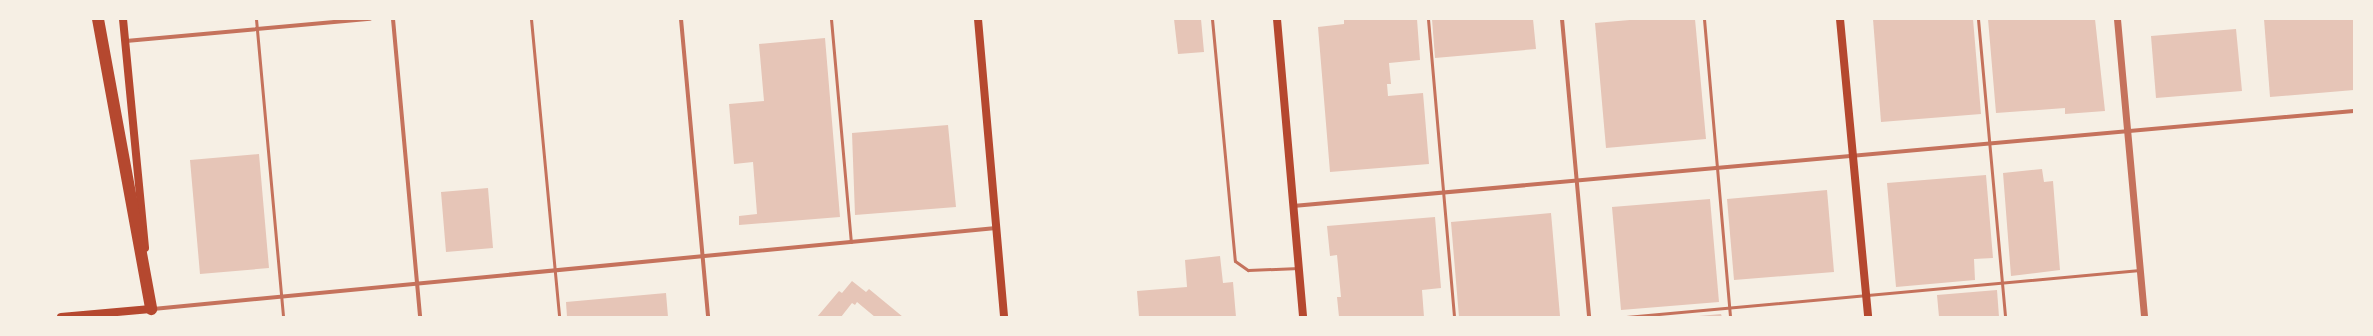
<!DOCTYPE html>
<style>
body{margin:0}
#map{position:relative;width:2373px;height:336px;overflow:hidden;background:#f6efe4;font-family:Merriweather,serif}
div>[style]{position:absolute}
.building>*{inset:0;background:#e6c5b7}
.service>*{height:3px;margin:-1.5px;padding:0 1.5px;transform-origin:1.5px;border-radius:1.5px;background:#c5725c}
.minor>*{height:4px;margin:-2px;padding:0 2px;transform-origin:2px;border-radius:2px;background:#c5725c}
.tertiary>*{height:7px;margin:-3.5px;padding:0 3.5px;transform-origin:3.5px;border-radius:3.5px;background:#c5725c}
.secondary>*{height:8px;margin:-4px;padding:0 4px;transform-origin:4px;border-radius:4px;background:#b5482f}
.motorway>*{height:12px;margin:-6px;padding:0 6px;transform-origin:6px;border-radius:6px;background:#b5482f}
span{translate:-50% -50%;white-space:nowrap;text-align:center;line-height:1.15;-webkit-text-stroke:3px #f6efe4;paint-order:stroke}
.frame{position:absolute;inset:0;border:20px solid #f6efe4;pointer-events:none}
</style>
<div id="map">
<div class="building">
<div style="clip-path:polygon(1174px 19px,1201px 19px,1204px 52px,1178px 54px)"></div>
<div style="clip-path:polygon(1344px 19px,1417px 19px,1420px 60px,1389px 63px,1391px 84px,1387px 84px,1388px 96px,1423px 93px,1429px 164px,1330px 172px,1318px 27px,1344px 24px)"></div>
<div style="clip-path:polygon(1432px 19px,1533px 19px,1536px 49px,1435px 58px)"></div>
<div style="clip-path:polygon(1641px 19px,1695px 19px,1706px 139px,1606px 148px,1595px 23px)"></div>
<div style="clip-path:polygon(1873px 19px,1973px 19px,1981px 114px,1881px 122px)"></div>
<div style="clip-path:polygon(1988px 19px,2095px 19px,2105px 111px,2065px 114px,2065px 108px,1996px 113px)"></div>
<div style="clip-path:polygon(2264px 19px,2354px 19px,2354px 90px,2270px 97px)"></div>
<div style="clip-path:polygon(2236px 29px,2242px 91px,2156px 98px,2151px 36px)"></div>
<div style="clip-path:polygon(825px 38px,840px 217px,739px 225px,739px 216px,757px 214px,753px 162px,734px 164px,729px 104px,764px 101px,759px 44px)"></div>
<div style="clip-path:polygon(948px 125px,956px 207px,855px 215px,852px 133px)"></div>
<div style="clip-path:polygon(259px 154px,269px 268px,200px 274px,190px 160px)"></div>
<div style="clip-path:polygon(2042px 169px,2044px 182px,2053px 181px,2060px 270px,2011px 276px,2003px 173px)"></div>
<div style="clip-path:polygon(1986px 175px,1993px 258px,1974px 259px,1975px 280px,1896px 287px,1887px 183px)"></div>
<div style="clip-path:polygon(488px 188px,493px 248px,446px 252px,441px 192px)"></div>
<div style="clip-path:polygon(1827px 190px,1834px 272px,1734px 280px,1727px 199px)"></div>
<div style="clip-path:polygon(1710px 199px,1719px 302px,1621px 310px,1612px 207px)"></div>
<div style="clip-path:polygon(1551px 213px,1560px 316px,1459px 317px,1451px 222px)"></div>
<div style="clip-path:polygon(1435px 217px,1441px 288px,1422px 290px,1424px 317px,1339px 317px,1337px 297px,1341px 297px,1337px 255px,1330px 256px,1327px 226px)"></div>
<div style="clip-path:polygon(1220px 256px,1223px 283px,1233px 282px,1236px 317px,1139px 317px,1137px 291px,1187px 287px,1185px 260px)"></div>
<div style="clip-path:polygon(852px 281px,866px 292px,869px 289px,903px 317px,875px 317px,857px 302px,855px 305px,852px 303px,841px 317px,817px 317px,839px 291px,842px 293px)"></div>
<div style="clip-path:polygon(1997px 290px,1999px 317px,1939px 317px,1937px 295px)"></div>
<div style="clip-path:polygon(666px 293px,668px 317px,567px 317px,566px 302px)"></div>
<div style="clip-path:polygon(1721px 314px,1722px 317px,1700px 317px,1699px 316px)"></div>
</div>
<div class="service">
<div style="left:256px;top:19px;width:299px;rotate:84.8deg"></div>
<div style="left:531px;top:19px;width:299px;rotate:84.6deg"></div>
<div style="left:831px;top:19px;width:224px;rotate:84.9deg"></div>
<div style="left:1212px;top:19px;width:243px;rotate:84.6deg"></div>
<div style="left:1235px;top:261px;width:16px;rotate:35deg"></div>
<div style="left:1248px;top:270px;width:51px;rotate:-2.2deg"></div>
<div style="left:1428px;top:19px;width:299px;rotate:85deg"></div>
<div style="left:1704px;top:19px;width:299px;rotate:85deg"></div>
<div style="left:1978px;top:19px;width:299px;rotate:84.8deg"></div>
<div style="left:1626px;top:317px;width:516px;rotate:-5.22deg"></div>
</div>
<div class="minor">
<div style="left:393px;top:19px;width:299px;rotate:84.8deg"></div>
<div style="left:681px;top:19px;width:299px;rotate:84.8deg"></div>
<div style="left:1562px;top:19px;width:299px;rotate:84.8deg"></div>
<div style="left:126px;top:41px;width:245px;rotate:-5.2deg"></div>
<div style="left:1293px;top:206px;width:1065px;rotate:-5.12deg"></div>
<div style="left:153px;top:309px;width:847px;rotate:-5.49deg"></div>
</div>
<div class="tertiary">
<div style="left:2117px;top:19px;width:299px;rotate:84.8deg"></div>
</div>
<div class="secondary">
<div style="left:123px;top:19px;width:230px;rotate:84.5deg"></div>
<div style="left:978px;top:19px;width:299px;rotate:85deg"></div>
<div style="left:1277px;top:19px;width:299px;rotate:85deg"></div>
<div style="left:1840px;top:19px;width:299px;rotate:84.6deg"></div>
<div style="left:61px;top:317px;width:90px;rotate:-5.1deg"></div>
</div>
<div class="motorway">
<div style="left:98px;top:19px;width:295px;rotate:79.6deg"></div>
</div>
<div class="frame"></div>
</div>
